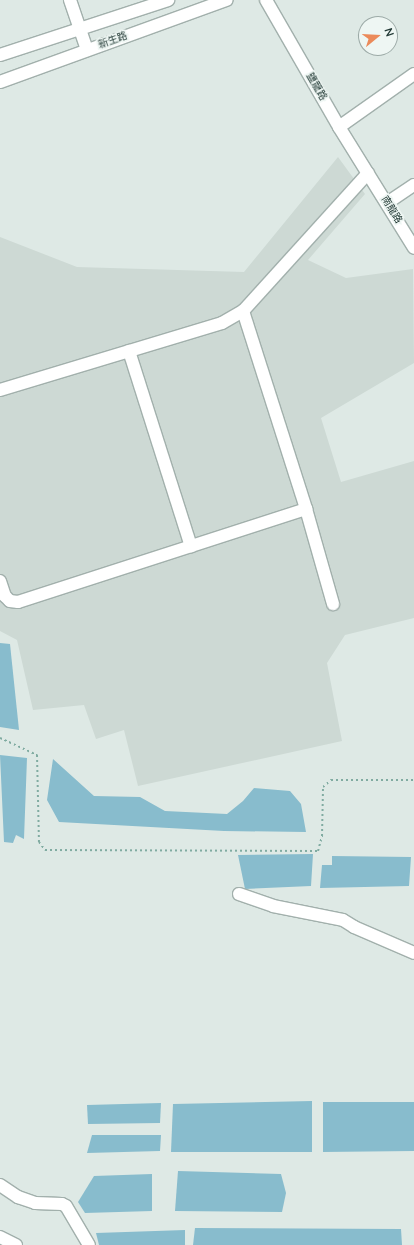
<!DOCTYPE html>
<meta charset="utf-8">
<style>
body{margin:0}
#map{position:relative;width:414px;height:1245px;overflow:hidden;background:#dee9e5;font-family:"Nunito Sans","Noto Sans TC",sans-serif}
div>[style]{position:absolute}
.built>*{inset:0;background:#cdd9d4}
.water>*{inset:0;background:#88bccd}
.path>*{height:2px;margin-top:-1px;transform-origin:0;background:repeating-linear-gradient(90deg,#80aba1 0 2px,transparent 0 5px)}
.roads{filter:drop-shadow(1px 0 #a2b0ac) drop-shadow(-1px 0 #a2b0ac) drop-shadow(0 1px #a2b0ac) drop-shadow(0 -1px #a2b0ac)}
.minor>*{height:12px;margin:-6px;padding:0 6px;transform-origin:6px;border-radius:6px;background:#fff}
span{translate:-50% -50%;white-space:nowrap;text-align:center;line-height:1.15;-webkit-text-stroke:3.5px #eef6f3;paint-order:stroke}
.street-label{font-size:10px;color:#213834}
.north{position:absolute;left:358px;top:16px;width:40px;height:40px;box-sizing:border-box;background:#eef6f3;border:1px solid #9caaa7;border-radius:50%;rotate:72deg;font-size:11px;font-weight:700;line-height:16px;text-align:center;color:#213834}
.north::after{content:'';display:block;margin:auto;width:14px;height:18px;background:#eb8a5a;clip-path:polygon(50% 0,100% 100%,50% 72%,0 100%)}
</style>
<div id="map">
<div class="built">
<div style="clip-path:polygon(338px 157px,365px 194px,308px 260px,346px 278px,413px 269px,414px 363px,321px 418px,341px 482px,414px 461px,414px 618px,345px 635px,327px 663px,342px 741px,138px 786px,124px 730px,96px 739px,84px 705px,33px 710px,17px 640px,0 631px,0 237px,77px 267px,244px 272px)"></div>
</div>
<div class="water">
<div style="clip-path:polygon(0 643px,10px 644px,19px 730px,0 727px)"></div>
<div style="clip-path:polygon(0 755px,27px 758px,24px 839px,16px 835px,13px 843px,4px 842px)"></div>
<div style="clip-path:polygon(53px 759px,94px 796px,140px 797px,165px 811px,227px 814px,243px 801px,254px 788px,290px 791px,301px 804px,306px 832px,224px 831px,59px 822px,47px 800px)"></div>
<div style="clip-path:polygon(313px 854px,311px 886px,245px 889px,238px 855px)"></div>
<div style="clip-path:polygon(332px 856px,411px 857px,409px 886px,320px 888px,322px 865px,332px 865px)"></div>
<div style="clip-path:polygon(312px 1101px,312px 1152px,171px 1152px,173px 1104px)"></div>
<div style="clip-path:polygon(323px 1102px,414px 1102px,414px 1151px,323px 1152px)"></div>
<div style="clip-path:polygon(161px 1103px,160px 1123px,88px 1124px,87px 1105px)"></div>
<div style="clip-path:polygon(92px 1135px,161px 1135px,160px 1151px,87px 1153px)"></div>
<div style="clip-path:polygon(178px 1171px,281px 1174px,286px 1193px,282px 1212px,175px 1211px)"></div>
<div style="clip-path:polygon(152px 1174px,152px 1211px,85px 1213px,78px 1202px,94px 1176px)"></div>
<div style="clip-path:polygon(195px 1228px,401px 1229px,402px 1245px,193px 1245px)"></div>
<div style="clip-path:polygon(185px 1230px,185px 1245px,99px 1245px,96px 1233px)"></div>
</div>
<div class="path">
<div style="left:0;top:738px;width:41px;rotate:24.7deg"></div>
<div style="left:37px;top:755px;width:87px;rotate:88.7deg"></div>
<div style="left:39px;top:842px;width:10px;rotate:53deg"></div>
<div style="left:45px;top:850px;width:273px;rotate:0.2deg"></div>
<div style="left:318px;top:851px;width:16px;rotate:-75deg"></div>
<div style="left:322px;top:836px;width:49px;rotate:-88.8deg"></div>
<div style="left:323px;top:787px;width:11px;rotate:-41deg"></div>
<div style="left:331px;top:780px;width:83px"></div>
</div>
<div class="roads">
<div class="minor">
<div style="left:70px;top:0;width:53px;rotate:71.2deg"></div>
<div style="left:266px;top:0;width:146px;rotate:60.1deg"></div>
<div style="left:339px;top:127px;width:142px;rotate:58.2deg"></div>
<div style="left:0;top:55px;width:177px;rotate:-18.1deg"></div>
<div style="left:0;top:82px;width:241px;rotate:-19.9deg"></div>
<div style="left:339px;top:127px;width:92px;rotate:-35.2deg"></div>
<div style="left:387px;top:203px;width:32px;rotate:-34deg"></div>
<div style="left:243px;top:311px;width:208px;rotate:72.3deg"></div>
<div style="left:306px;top:509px;width:99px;rotate:74.1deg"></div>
<div style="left:129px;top:351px;width:205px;rotate:72.4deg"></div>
<div style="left:0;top:390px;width:232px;rotate:-16.8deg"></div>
<div style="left:222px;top:323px;width:24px;rotate:-30deg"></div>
<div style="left:243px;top:311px;width:186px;rotate:-47.8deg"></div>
<div style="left:0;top:581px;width:16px;rotate:72deg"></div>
<div style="left:5px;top:596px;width:7px;rotate:45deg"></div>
<div style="left:10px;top:601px;width:8px;rotate:7deg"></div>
<div style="left:18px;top:602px;width:303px;rotate:-17.9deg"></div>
<div style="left:239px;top:894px;width:36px;rotate:19deg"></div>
<div style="left:273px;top:906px;width:71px;rotate:11.3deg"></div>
<div style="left:343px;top:920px;width:13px;rotate:32deg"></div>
<div style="left:354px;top:927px;width:65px;rotate:23.4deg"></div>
<div style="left:0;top:1185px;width:22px;rotate:34deg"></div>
<div style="left:18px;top:1197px;width:18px;rotate:19deg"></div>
<div style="left:35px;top:1203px;width:27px;rotate:2deg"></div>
<div style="left:62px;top:1204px;width:4px;rotate:27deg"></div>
<div style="left:66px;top:1206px;width:45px;rotate:59.5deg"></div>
<div style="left:0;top:1237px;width:18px;rotate:27deg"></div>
</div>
</div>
<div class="street-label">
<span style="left:113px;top:41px;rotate:-20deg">新生路</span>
<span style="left:316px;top:87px;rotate:60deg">鹽龍路</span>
<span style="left:391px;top:210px;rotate:58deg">南龍路</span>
</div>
<div class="north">N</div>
</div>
